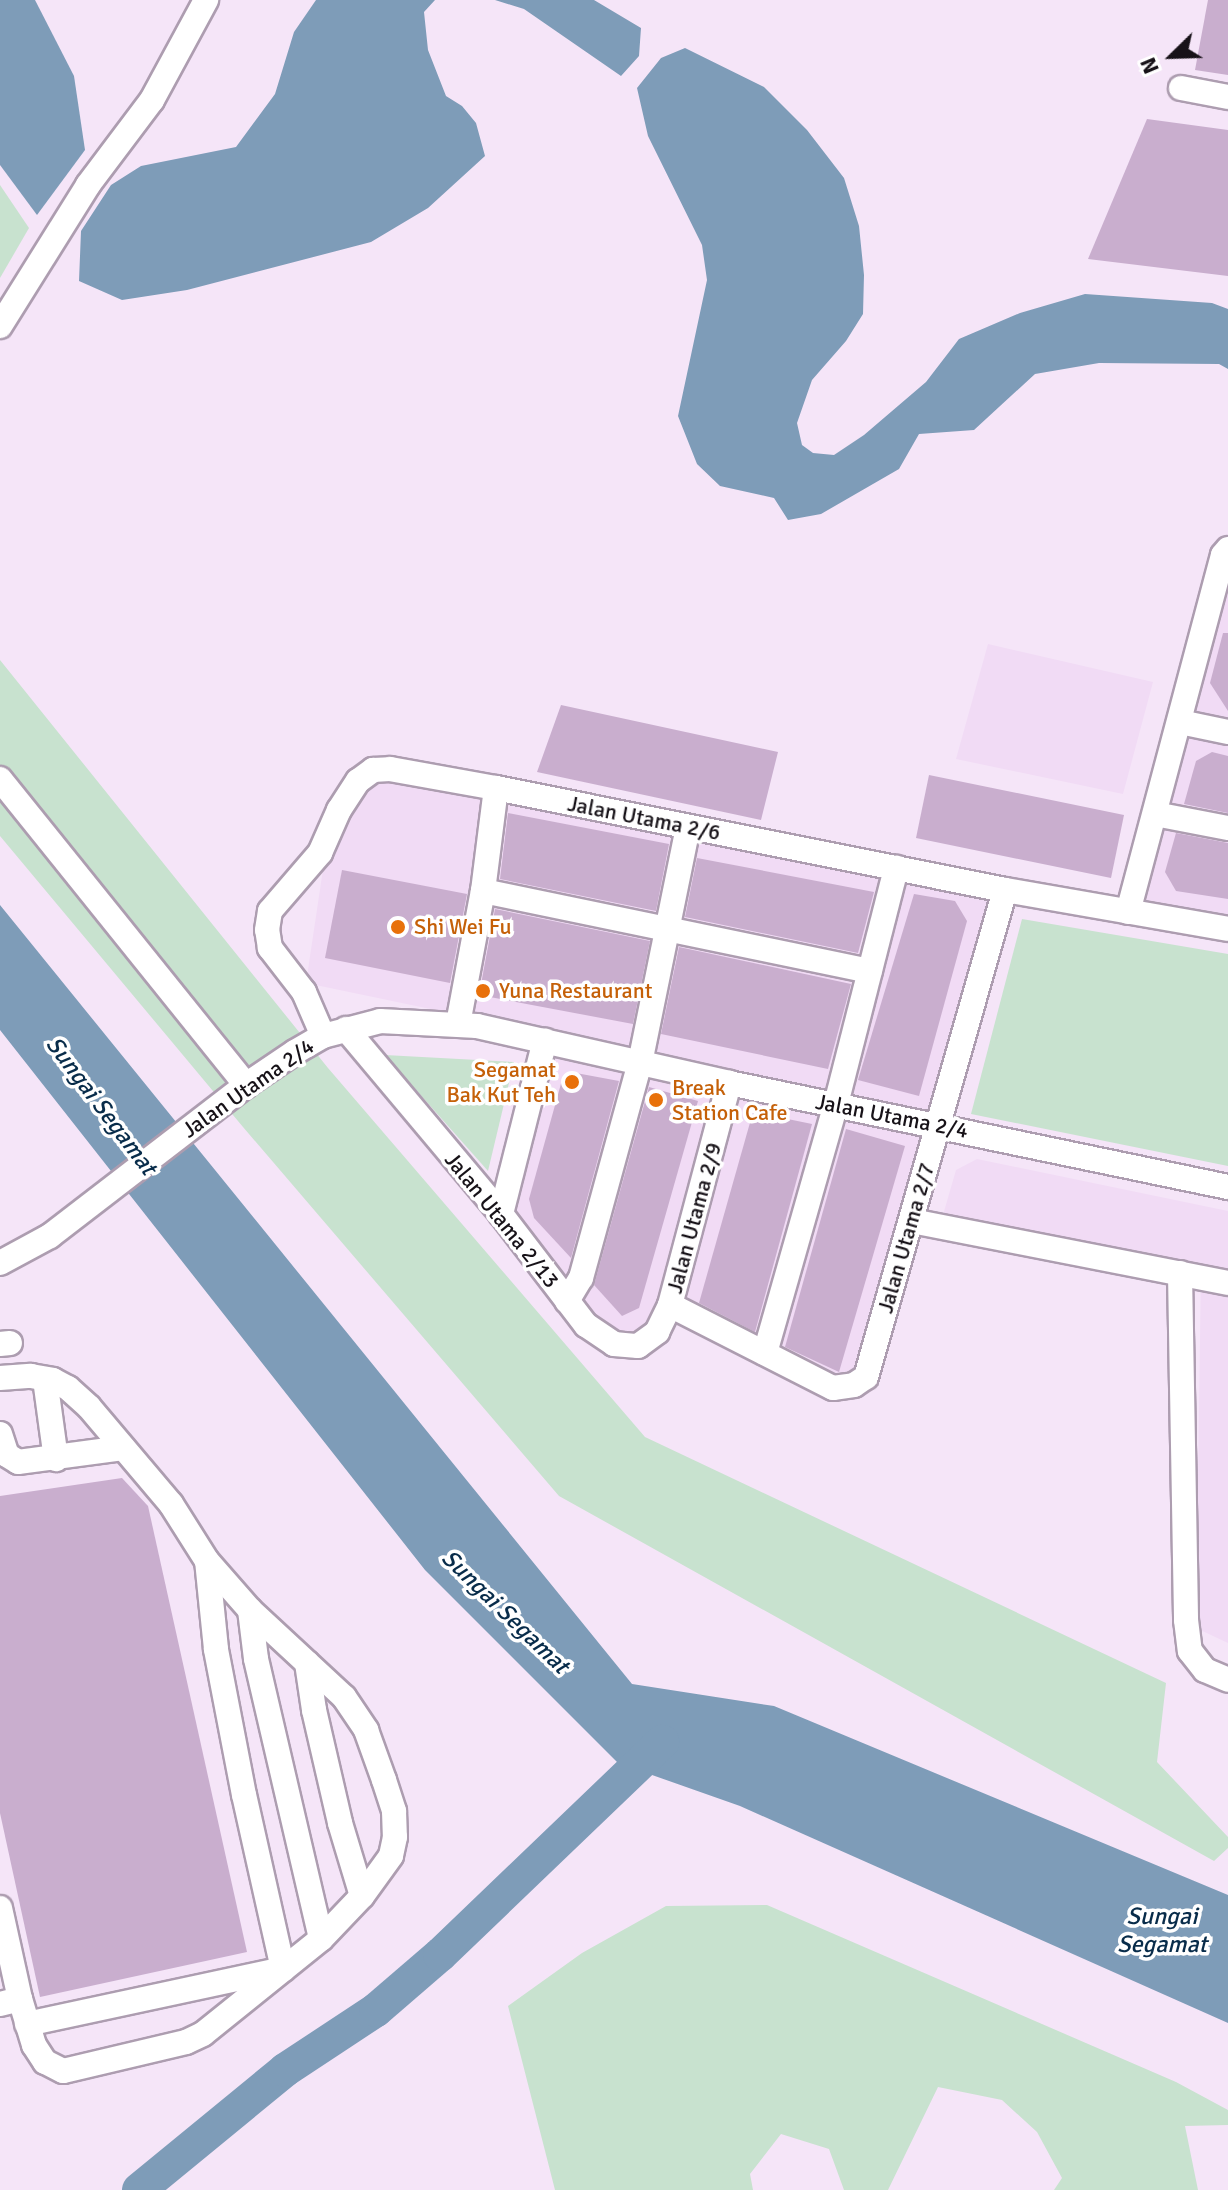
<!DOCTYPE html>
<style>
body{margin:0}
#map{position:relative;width:1228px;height:2190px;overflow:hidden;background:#f5e5f8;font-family:Signika,sans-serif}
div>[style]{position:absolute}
.built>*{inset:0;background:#f1dbf5}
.green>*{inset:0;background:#c8e2cf}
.water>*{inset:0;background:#7e9cb8}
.river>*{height:34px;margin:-17px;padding:0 17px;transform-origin:17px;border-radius:17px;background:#7e9cb8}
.building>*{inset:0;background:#c9aece}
.roads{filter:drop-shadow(2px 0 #ad9db0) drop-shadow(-2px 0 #ad9db0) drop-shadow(0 2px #ad9db0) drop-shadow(0 -2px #ad9db0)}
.minor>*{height:24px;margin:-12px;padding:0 12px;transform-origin:12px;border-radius:12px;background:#fff}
.dots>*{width:22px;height:22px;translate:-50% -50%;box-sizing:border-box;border:4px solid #fff;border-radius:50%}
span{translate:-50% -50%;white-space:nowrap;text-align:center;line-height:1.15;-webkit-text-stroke:7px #fff;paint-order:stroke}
.street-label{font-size:22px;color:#171218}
.food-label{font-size:22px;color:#c56008}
.left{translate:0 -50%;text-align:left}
.right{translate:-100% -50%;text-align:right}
.water-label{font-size:24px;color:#082c4a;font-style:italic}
.north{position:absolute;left:1132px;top:16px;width:80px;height:80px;-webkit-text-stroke:6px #fff;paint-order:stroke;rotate:247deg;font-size:22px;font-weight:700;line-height:32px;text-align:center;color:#171218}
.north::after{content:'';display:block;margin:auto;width:28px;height:36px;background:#171218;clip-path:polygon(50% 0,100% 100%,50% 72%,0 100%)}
</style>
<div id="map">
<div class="built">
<div style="clip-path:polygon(1228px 537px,1228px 936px,1118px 917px,1217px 548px)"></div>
<div style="clip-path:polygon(988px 644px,1153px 682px,1123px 794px,956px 759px)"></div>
<div style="clip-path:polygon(394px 763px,1001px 880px,856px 1392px,675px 1316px,611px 1352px,489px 1212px,536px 1031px,306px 983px,325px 856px,364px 785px)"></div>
<div style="clip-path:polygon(977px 1159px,1228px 1211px,1228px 1643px,1196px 1628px,1201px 1268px,943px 1215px,956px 1170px)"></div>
</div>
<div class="green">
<div style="clip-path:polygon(0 185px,29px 228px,0 278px)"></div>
<div style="clip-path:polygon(0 660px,328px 1068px,645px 1437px,1166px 1683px,1157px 1762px,1228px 1837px,1228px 1848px,1214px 1861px,559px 1496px,243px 1127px,0 836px)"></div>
<div style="clip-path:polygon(1022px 919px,1228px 954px,1228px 1166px,971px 1114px)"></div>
<div style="clip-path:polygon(385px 1055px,514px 1062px,488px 1171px)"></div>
<div style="clip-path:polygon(767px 1905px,1176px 2082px,1228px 2110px,1228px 2125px,1185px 2126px,1198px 2190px,1054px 2190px,1062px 2178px,1037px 2132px,1002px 2100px,938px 2087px,888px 2190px,844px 2190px,829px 2149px,781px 2134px,750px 2174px,753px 2190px,555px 2190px,508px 2006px,582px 1953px,666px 1906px)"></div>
</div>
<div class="water">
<div style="clip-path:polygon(0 0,35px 0,74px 76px,85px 150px,37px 215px,0 165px)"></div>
<div style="clip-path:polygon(316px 0,435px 0,424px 12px,428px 50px,446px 96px,462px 106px,476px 123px,485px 156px,428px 208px,371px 242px,187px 290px,122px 300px,79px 281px,81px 231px,111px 185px,141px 166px,236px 147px,275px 94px,294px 32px)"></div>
<div style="clip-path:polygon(495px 0,594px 0,641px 28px,639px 56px,621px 76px,524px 9px)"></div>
<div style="clip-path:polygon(685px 48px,764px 87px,807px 130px,844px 178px,859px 226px,864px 275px,863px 314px,846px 341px,812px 380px,797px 423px,802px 445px,813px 453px,834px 455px,864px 435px,926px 382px,959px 339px,1020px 313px,1085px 294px,1212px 303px,1228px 309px,1228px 369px,1219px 364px,1099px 363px,1035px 374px,974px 430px,919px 434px,899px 469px,821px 514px,788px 520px,774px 498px,720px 486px,697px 464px,678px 416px,707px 280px,702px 245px,648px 136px,637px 88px,661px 58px)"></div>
<div style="clip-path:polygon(0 905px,632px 1684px,774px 1706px,1228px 1895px,1228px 2023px,740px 1806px,618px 1763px,425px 1570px,0 1030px)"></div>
</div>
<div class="river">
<div style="left:139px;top:2190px;width:189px;rotate:-39.4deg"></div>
<div style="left:285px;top:2070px;width:109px;rotate:-33.4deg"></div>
<div style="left:376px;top:2010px;width:84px;rotate:-40.7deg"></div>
<div style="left:440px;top:1955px;width:308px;rotate:-43.8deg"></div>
</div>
<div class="building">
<div style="clip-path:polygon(1208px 0,1228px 0,1228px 75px,1195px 70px)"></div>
<div style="clip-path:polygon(1147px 119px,1228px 130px,1228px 276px,1088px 259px)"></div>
<div style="clip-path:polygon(1223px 633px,1228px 633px,1228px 711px,1210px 683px)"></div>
<div style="clip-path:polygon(561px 705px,778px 752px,761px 820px,537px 772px)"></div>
<div style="clip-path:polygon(1212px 752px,1228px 756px,1228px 813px,1184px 804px,1196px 761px)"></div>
<div style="clip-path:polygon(929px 775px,1124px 815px,1111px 878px,916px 838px)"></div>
<div style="clip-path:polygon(508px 813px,669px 844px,656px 911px,500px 879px)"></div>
<div style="clip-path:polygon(1176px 833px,1228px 843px,1228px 899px,1176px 891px,1165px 872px)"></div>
<div style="clip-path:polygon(697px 858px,874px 892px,858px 953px,685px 917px)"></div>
<div style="clip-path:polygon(342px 870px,467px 894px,450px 983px,325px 958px)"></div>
<div style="clip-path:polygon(914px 894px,955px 901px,967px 921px,919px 1096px,858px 1080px)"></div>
<div style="clip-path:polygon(495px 909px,650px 941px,633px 1024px,479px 995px)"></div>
<div style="clip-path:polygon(679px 947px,851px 984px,828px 1069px,661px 1034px)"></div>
<div style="clip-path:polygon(576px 1073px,619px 1081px,571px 1258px,534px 1218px,529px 1199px,562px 1080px)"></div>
<div style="clip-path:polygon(649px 1087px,698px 1101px,639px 1308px,622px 1316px,594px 1285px)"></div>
<div style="clip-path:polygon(753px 1112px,812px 1124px,755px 1332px,699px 1303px)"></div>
<div style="clip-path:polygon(846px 1129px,905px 1146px,839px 1372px,785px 1347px)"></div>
<div style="clip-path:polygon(122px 1478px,148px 1506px,247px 1952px,40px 1997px,0 1813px,0 1496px)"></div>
</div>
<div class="roads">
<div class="minor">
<div style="left:1181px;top:88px;width:48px;rotate:10.8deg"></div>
<div style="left:0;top:326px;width:166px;rotate:-58deg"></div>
<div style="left:88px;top:185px;width:106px;rotate:-53deg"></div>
<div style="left:152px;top:100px;width:114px;rotate:-61.6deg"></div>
<div style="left:1180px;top:722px;width:49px;rotate:11.8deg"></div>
<div style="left:0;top:779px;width:393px;rotate:51.2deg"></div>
<div style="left:1155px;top:814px;width:74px;rotate:10.9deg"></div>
<div style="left:483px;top:891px;width:395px;rotate:11.7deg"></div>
<div style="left:1128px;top:912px;width:369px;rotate:-75.1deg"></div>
<div style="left:1223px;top:555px;width:8px;rotate:-50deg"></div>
<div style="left:458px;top:1024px;width:135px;rotate:-79.4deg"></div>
<div style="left:483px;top:891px;width:104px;rotate:-82.8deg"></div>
<div style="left:346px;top:1029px;width:241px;rotate:50deg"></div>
<div style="left:501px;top:1214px;width:140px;rotate:52.6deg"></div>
<div style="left:586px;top:1325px;width:34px;rotate:34deg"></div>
<div style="left:614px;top:1344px;width:24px;rotate:5deg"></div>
<div style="left:638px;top:1346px;width:24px;rotate:-36deg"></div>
<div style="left:657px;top:1332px;width:30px;rotate:-64deg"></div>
<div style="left:670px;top:1305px;width:230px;rotate:-75.1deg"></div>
<div style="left:323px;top:1036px;width:48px;rotate:-113.4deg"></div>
<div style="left:304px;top:992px;width:56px;rotate:-127.7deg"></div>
<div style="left:270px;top:948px;width:18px;rotate:-99deg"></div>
<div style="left:267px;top:930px;width:19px;rotate:-81deg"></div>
<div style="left:270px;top:911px;width:77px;rotate:-49.2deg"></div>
<div style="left:320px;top:853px;width:47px;rotate:-66.2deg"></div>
<div style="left:339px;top:810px;width:35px;rotate:-57deg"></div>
<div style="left:358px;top:781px;width:19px;rotate:-36deg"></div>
<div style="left:373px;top:770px;width:17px;rotate:-3deg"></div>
<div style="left:390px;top:769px;width:108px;rotate:10.2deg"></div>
<div style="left:496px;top:788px;width:519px;rotate:11.33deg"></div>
<div style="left:1005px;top:890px;width:226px;rotate:9.9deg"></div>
<div style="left:501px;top:1214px;width:179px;rotate:-75.8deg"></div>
<div style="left:912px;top:1221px;width:322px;rotate:11.1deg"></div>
<div style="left:0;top:1263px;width:57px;rotate:-28.4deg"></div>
<div style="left:50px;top:1236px;width:247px;rotate:-37.6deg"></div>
<div style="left:246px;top:1085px;width:59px;rotate:-34deg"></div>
<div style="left:295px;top:1052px;width:32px;rotate:-30deg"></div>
<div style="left:323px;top:1036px;width:59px;rotate:-14.7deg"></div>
<div style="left:380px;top:1021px;width:97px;rotate:3deg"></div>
<div style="left:477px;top:1026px;width:258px;rotate:12.7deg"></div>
<div style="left:729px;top:1083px;width:510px;rotate:11.77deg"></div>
<div style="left:1180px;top:1273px;width:347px;rotate:89deg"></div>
<div style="left:1186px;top:1620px;width:31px;rotate:83deg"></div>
<div style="left:1190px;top:1651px;width:24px;rotate:52deg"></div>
<div style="left:1205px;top:1670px;width:25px;rotate:23deg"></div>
<div style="left:567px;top:1301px;width:27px;rotate:-59deg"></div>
<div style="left:581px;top:1278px;width:223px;rotate:-74.7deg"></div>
<div style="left:640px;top:1063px;width:241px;rotate:-78.5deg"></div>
<div style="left:670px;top:1305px;width:183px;rotate:27deg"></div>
<div style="left:833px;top:1388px;width:21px;rotate:-8deg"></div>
<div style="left:854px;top:1385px;width:14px;rotate:-34deg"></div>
<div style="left:866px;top:1377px;width:506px;rotate:-74.07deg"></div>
<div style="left:0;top:1344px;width:10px;rotate:-6deg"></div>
<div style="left:765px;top:1353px;width:259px;rotate:-74.1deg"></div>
<div style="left:836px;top:1104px;width:244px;rotate:-75.7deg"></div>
<div style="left:0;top:1378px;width:31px;rotate:-4deg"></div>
<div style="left:31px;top:1376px;width:22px;rotate:10deg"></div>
<div style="left:53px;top:1380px;width:17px;rotate:28deg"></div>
<div style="left:68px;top:1388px;width:28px;rotate:42deg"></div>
<div style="left:89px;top:1407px;width:127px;rotate:49.8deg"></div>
<div style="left:171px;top:1504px;width:67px;rotate:57.7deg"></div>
<div style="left:207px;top:1561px;width:65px;rotate:48.7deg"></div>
<div style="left:250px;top:1610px;width:128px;rotate:42.8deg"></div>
<div style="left:344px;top:1697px;width:40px;rotate:56deg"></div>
<div style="left:366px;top:1730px;width:53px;rotate:70.2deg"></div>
<div style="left:384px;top:1780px;width:33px;rotate:72deg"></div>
<div style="left:394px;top:1811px;width:26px;rotate:88deg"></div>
<div style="left:395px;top:1837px;width:19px;rotate:102deg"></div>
<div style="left:391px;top:1856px;width:49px;rotate:125.9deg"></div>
<div style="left:362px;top:1896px;width:59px;rotate:133.6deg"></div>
<div style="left:321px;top:1939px;width:151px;rotate:141.2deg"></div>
<div style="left:203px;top:2034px;width:19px;rotate:155deg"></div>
<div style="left:186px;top:2042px;width:126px;rotate:166.7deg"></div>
<div style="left:63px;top:2071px;width:20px;rotate:-153deg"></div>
<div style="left:45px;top:2062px;width:20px;rotate:-123deg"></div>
<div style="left:34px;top:2045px;width:48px;rotate:-106.9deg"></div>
<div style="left:20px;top:1999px;width:21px;rotate:166deg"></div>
<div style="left:45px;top:1379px;width:81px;rotate:82.2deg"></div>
<div style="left:0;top:1434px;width:22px;rotate:72deg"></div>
<div style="left:7px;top:1455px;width:13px;rotate:32deg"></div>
<div style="left:18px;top:1462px;width:106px;rotate:-7.6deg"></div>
<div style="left:250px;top:1610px;width:49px;rotate:83deg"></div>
<div style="left:256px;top:1659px;width:287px;rotate:76.9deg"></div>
<div style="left:307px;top:1663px;width:48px;rotate:81.5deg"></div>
<div style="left:314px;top:1710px;width:116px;rotate:77deg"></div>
<div style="left:340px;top:1823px;width:76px;rotate:73.2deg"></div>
<div style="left:0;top:1908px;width:93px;rotate:77.6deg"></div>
<div style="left:27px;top:2024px;width:262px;rotate:-12.1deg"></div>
<div style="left:283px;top:1969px;width:178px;rotate:-102.6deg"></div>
<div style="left:244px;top:1795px;width:149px;rotate:-100.9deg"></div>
<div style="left:216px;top:1649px;width:88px;rotate:-95.8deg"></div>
</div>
</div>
<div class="dots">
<div style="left:398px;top:927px;background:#e8710a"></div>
<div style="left:483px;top:991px;background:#e8710a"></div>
<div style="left:572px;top:1082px;background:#e8710a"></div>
<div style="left:656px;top:1100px;background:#e8710a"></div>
</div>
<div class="street-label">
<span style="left:644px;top:818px;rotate:11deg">Jalan Utama 2/6</span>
<span style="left:248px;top:1088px;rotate:-35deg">Jalan Utama 2/4</span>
<span style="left:892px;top:1116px;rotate:11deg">Jalan Utama 2/4</span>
<span style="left:694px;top:1218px;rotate:-75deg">Jalan Utama 2/9</span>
<span style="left:502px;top:1220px;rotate:51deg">Jalan Utama 2/13</span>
<span style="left:906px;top:1238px;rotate:-74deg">Jalan Utama 2/7</span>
</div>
<div class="food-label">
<span class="left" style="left:414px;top:927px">Shi Wei Fu</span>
<span class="left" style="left:499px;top:991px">Yuna Restaurant</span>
<span class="right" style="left:556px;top:1082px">Segamat<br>Bak Kut Teh</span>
<span class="left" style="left:672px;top:1100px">Break<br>Station Cafe</span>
</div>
<div class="water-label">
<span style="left:101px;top:1106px;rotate:53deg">Sungai Segamat</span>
<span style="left:505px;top:1612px;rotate:44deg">Sungai Segamat</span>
<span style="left:1162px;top:1931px">Sungai<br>Segamat</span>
</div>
<div class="north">N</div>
</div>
